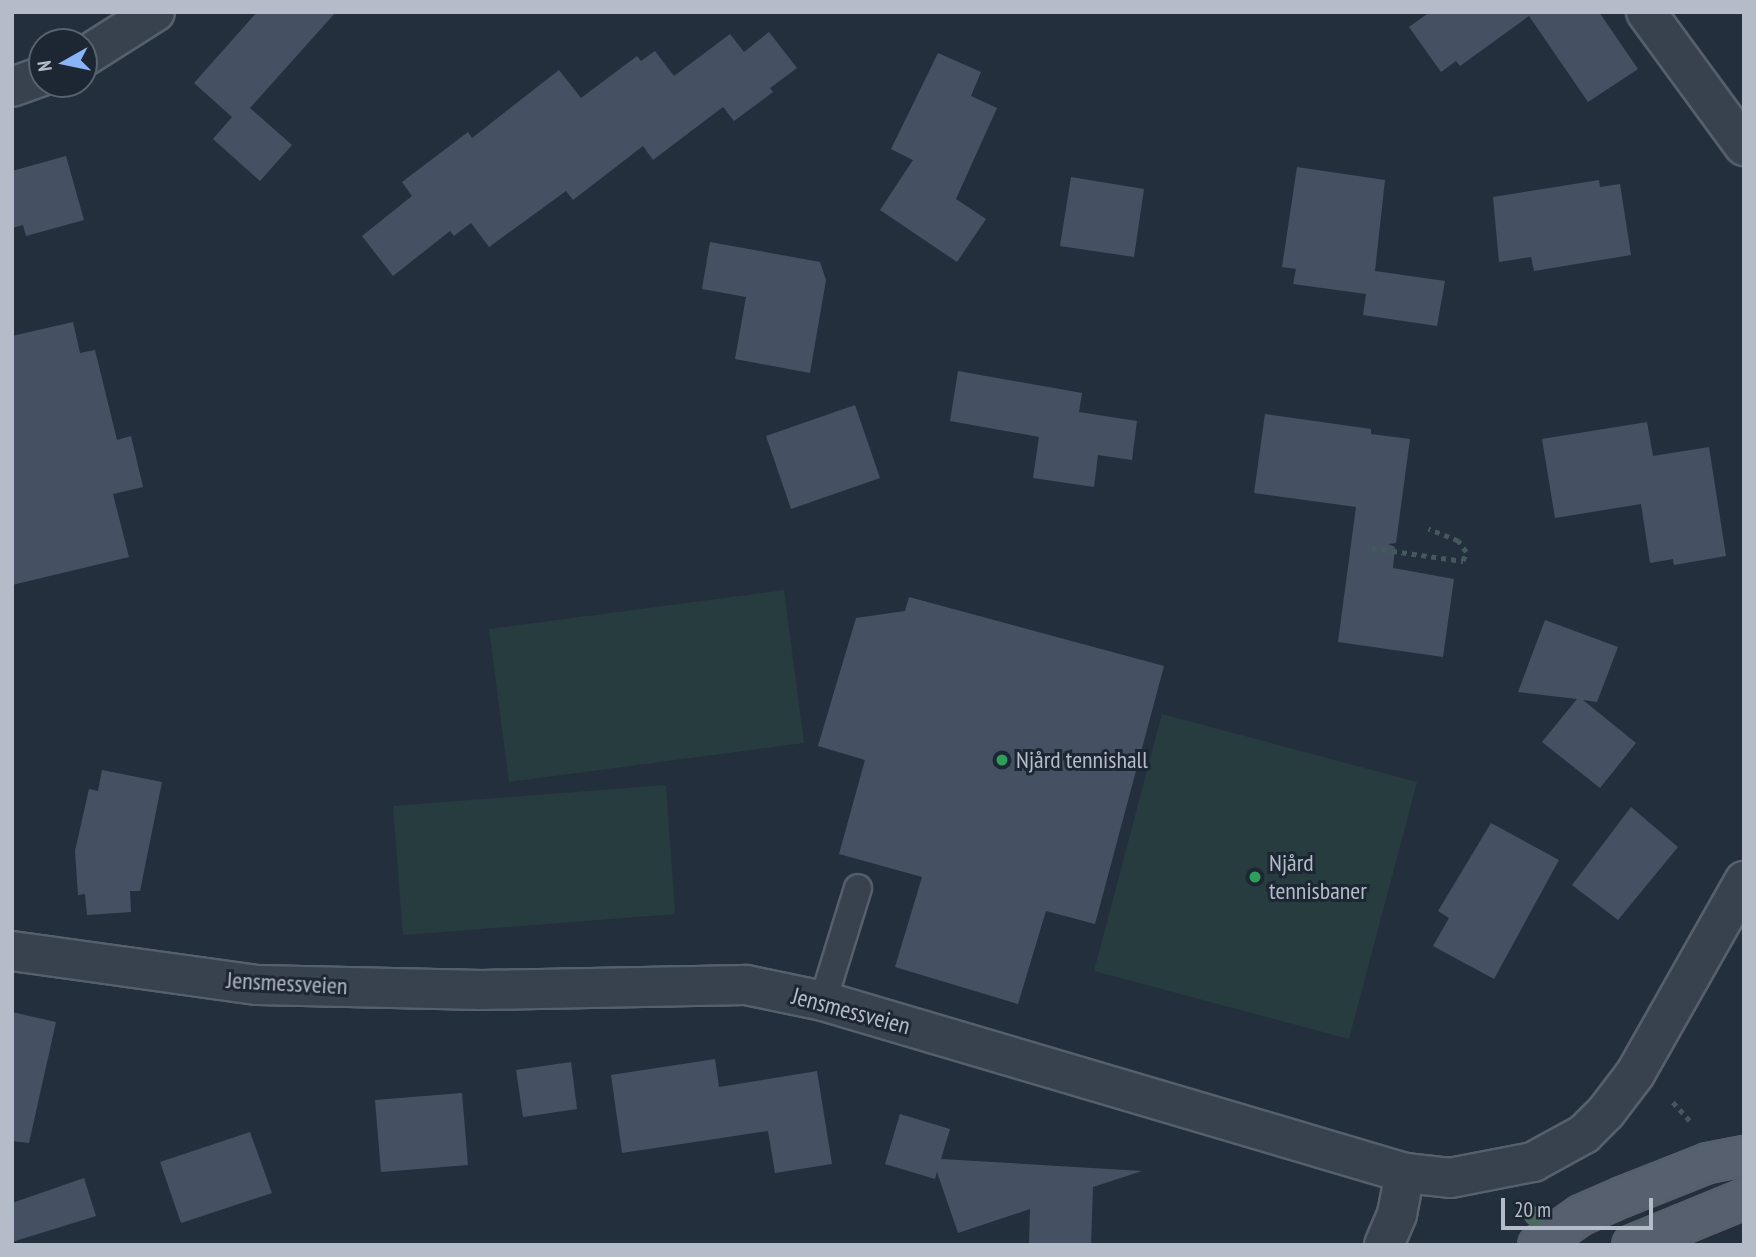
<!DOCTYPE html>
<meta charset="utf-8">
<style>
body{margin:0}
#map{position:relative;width:1756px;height:1257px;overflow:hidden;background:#242f3e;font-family:"PT Sans Narrow",sans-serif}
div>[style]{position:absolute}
.green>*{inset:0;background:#263c3f}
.building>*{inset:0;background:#455162}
.path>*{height:4.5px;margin-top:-2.25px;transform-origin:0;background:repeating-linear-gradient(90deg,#44595c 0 5px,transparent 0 10px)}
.roads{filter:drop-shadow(2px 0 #565f6c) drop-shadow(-2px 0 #565f6c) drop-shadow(0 2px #565f6c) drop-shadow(0 -2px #565f6c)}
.lane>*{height:26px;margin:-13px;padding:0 13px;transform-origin:13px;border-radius:13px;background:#38414e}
.street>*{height:38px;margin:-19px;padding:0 19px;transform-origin:19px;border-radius:19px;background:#38414e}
.primary>*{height:38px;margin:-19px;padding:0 19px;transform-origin:19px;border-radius:19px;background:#56606e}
.trees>*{width:20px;height:20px;margin:-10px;border-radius:50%;background:#4b6a5d}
.dots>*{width:19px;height:19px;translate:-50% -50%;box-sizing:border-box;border:4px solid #1d2633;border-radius:50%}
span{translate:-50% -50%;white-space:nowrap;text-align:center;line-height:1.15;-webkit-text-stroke:6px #1d2633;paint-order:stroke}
.poi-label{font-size:24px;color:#b4bcc9}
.left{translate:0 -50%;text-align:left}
.street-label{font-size:24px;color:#b4bcc9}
.frame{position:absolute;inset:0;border:14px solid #b4bcc9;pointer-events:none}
.north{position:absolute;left:28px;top:28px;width:70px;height:70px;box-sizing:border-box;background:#1d2633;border:2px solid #59626f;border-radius:50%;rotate:261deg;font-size:19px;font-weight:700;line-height:28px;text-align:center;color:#b4bcc9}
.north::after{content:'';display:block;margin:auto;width:24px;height:32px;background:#8ab4f8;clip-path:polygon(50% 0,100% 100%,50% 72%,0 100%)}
.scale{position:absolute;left:1501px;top:1198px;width:152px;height:32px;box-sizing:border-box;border:4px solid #b4bcc9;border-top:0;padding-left:9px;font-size:21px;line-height:24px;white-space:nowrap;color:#b4bcc9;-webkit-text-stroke:5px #1d2633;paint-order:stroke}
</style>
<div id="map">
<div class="green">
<div style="clip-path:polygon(784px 590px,804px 743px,509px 782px,489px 629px)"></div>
<div style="clip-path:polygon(1162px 714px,1417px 782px,1349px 1039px,1094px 971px)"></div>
<div style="clip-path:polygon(666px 785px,675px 914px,403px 935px,393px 806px)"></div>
</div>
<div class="building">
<div style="clip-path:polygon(257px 12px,336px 12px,250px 108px,292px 145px,260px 181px,213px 139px,232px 117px,194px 83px)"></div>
<div style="clip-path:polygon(1430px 12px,1599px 12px,1638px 69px,1588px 102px,1529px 16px,1460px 66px,1456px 61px,1441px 72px,1409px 27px)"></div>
<div style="clip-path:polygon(769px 32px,797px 68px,770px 88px,773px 92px,734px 121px,723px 107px,653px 160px,643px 146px,573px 200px,566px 191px,489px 247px,471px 223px,454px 236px,450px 231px,393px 276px,362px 236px,412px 196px,402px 182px,468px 132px,472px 138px,559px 70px,581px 98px,637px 56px,641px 61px,655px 51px,674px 76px,730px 34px,744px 52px)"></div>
<div style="clip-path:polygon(938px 53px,981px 72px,971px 96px,997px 108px,956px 199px,986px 219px,957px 262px,880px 210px,913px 160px,891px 149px)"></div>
<div style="clip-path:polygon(66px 156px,84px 220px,26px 236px,23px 225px,12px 228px,12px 171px)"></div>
<div style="clip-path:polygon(1297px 167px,1385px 180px,1375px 271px,1445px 281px,1437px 326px,1363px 315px,1366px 294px,1293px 284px,1296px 269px,1282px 267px)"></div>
<div style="clip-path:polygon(1071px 177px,1144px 189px,1134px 257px,1060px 246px)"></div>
<div style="clip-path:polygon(1599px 180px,1600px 187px,1620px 184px,1631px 255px,1534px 271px,1531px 257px,1499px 262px,1493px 197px)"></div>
<div style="clip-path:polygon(710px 242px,820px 262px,826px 280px,810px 373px,735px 359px,746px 297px,702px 289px)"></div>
<div style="clip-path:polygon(73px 322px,80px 353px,95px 350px,117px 440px,131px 436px,143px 487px,113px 494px,129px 557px,12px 585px,12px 336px)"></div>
<div style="clip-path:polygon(958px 371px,1082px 393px,1079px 412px,1137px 421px,1132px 460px,1098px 455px,1094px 487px,1033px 478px,1039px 437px,950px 421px)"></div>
<div style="clip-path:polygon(855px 405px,880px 478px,791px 509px,766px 436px)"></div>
<div style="clip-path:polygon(1265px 414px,1371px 429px,1371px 434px,1410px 439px,1396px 543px,1388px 544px,1395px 547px,1393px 568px,1454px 579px,1443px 657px,1338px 642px,1356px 507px,1254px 493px)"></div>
<div style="clip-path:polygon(1647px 422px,1653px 456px,1709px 447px,1726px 556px,1674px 565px,1673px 559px,1650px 563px,1641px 504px,1555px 518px,1542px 439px)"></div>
<div style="clip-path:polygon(909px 597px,1164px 666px,1095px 924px,1046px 911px,1018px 1004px,895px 967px,922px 877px,839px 854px,865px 760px,818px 746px,856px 618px,905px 611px)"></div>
<div style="clip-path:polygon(1545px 620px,1618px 647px,1597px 702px,1583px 700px,1636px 743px,1600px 788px,1542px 742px,1577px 699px,1518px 692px)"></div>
<div style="clip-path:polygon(102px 770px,162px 782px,140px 891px,130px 891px,131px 912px,87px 915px,85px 894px,78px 895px,75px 851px,89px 789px,98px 791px)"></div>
<div style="clip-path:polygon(1631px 807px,1678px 847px,1618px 920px,1572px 885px)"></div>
<div style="clip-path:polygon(1491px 823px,1559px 860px,1494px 979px,1433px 946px,1449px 918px,1438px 911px)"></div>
<div style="clip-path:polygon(12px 1012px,56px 1022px,29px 1143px,12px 1141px)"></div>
<div style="clip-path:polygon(715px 1059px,719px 1087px,817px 1071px,832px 1164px,775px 1173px,768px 1131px,622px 1153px,611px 1075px)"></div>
<div style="clip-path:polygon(571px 1062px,577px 1109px,523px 1117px,516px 1070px)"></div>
<div style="clip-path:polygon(462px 1093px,468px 1165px,381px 1172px,375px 1100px)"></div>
<div style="clip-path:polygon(900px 1114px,950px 1129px,941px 1159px,1142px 1171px,1093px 1187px,1091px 1245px,1029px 1245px,1030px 1209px,958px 1233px,937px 1172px,935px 1179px,885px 1164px)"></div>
<div style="clip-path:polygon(250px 1132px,272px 1193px,181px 1223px,160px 1162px)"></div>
<div style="clip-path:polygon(84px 1178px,96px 1216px,12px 1242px,12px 1203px)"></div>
</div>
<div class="path">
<div style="left:1372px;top:548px;width:92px;rotate:8.1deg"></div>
<div style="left:1463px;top:561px;width:9px;rotate:-72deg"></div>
<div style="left:1466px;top:552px;width:14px;rotate:-126deg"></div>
<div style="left:1458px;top:541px;width:32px;rotate:-158deg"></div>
<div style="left:1673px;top:1102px;width:25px;rotate:48deg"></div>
</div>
<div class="roads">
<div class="lane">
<div style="left:823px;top:1001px;width:118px;rotate:-72.8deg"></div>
</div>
<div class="street">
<div style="left:1646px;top:12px;width:166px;rotate:53.8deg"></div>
<div style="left:84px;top:57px;width:84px;rotate:-32.4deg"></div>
<div style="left:12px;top:87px;width:32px;rotate:-20deg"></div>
<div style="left:12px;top:951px;width:248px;rotate:7.9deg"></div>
<div style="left:258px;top:985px;width:224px;rotate:1.3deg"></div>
<div style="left:482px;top:990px;width:264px;rotate:-1.1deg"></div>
<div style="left:746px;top:985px;width:79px;rotate:11.7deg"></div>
<div style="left:823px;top:1001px;width:607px;rotate:16.46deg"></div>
<div style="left:1405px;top:1173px;width:45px;rotate:6.3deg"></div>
<div style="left:1450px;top:1178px;width:85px;rotate:-10.9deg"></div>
<div style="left:1533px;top:1162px;width:58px;rotate:-28.8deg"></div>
<div style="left:1584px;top:1134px;width:31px;rotate:-45deg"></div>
<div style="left:1606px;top:1112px;width:48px;rotate:-52.7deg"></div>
<div style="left:1635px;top:1074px;width:222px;rotate:-60.5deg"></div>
<div style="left:1384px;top:1245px;width:34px;rotate:-67deg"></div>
<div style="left:1397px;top:1214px;width:42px;rotate:-79deg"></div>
</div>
<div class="primary">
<div style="left:1538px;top:1245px;width:52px;rotate:-34.9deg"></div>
<div style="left:1581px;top:1215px;width:45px;rotate:-23.7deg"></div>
<div style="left:1622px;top:1197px;width:92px;rotate:-21.6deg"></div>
<div style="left:1708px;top:1163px;width:37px;rotate:-11deg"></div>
<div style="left:1632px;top:1245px;width:121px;rotate:-22.3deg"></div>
</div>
</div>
<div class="trees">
<div style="left:1534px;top:1216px"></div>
</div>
<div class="dots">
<div style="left:1002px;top:760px;background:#2e9e5b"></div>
<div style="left:1255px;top:877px;background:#2e9e5b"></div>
</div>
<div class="poi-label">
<span class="left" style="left:1016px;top:760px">Njård tennishall</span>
<span class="left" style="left:1269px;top:877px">Njård<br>tennisbaner</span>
</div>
<div class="street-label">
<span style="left:287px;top:983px;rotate:3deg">Jensmessveien</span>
<span style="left:851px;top:1011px;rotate:15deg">Jensmessveien</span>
</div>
<div class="frame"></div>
<div class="north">N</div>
<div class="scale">20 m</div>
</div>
